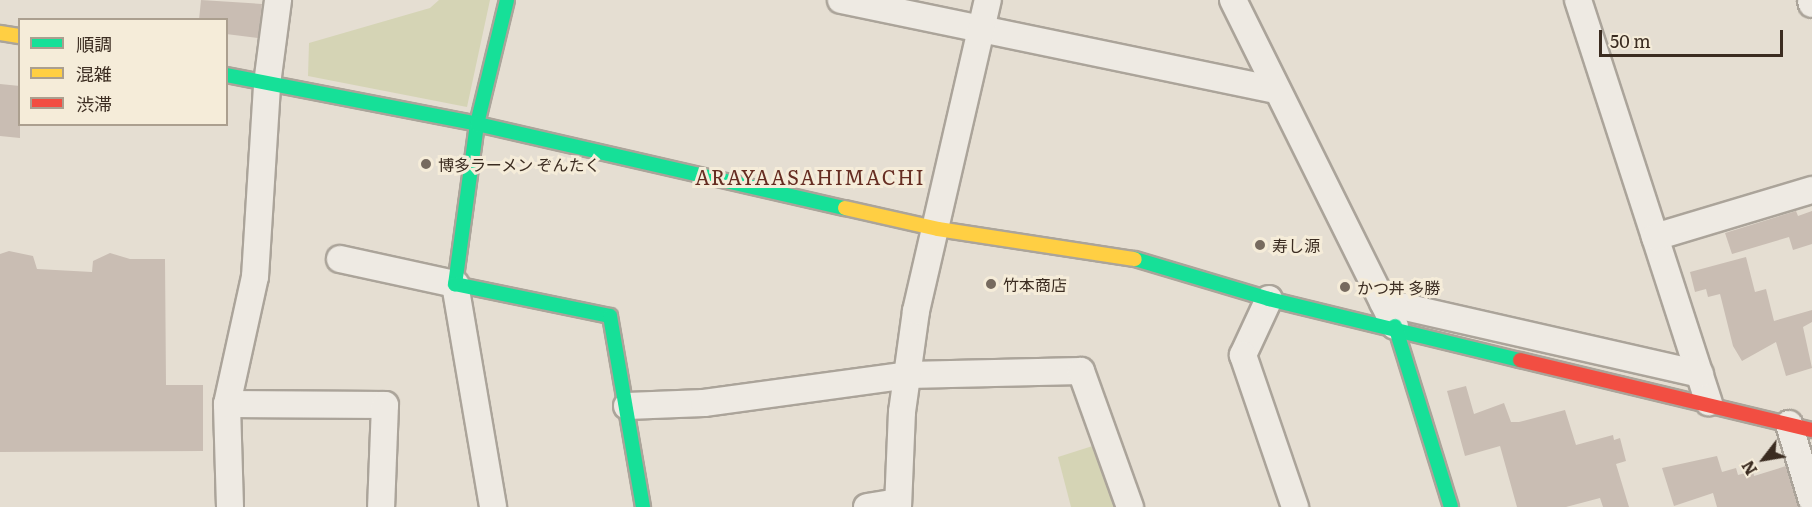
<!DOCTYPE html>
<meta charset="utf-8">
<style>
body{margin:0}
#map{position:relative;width:1812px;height:507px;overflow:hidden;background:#e5ded2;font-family:Literata,"Noto Sans JP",serif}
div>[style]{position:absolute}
.green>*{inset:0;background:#d5d4b5}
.building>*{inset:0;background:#c9bdb3}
.roads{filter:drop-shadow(2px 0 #aba49a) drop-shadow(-2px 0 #aba49a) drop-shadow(0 2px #aba49a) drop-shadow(0 -2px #aba49a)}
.street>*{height:26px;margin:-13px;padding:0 13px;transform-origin:13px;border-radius:13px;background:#eeeae3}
.fast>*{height:14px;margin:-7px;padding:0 7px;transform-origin:7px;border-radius:7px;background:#16e098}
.slow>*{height:14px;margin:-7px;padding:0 7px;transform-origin:7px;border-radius:7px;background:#ffcf43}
.jam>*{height:14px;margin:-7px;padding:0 7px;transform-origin:7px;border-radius:7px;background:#f24e42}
.dots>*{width:16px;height:16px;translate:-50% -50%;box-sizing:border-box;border:3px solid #f5ecd9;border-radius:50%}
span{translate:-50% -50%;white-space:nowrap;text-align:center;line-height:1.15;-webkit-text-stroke:6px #f5ecd9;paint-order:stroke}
.poi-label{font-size:16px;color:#3b2c21}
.left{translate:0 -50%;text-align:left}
.quarter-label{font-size:20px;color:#662d22;letter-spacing:1.5px}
.legend{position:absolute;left:18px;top:18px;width:210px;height:108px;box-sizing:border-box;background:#f5ecd9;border:2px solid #ab9f8f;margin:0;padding:8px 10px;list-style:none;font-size:18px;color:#3b2c21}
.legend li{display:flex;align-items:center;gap:12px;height:30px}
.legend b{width:30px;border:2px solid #ab9f8f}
.north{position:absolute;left:1734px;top:429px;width:60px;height:60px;-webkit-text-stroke:4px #f5ecd9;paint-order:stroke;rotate:239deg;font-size:16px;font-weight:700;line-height:24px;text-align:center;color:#3b2c21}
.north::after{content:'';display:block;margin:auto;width:21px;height:27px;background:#3b2c21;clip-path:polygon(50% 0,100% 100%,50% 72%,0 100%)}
.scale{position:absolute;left:1599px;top:30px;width:184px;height:27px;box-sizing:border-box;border:3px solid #3b2c21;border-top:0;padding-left:8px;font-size:18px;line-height:21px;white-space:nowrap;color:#3b2c21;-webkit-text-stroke:4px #f5ecd9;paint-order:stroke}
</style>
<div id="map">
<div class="green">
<div style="clip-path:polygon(439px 0,490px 0,467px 107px,308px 76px,309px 43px,430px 8px)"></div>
<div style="clip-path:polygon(1102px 443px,1122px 507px,1071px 507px,1058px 457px)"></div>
</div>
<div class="building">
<div style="clip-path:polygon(201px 0,262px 4px,258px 38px,226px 34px,226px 20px,199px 20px)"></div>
<div style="clip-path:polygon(0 84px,20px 86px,20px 138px,0 136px)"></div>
<div style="clip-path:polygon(1796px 211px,1798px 216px,1812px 211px,1812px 244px,1793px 250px,1789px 237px,1732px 254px,1725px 233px)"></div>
<div style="clip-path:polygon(9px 251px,33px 256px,37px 269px,92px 272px,93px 261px,110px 253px,130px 259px,165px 259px,166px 385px,203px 385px,203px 451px,0 452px,0 254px)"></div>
<div style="clip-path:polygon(1746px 257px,1755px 292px,1766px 289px,1774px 321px,1812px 310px,1812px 322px,1803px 327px,1812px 368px,1786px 376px,1776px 342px,1742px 361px,1733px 346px,1720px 294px,1708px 297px,1706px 289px,1695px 292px,1690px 272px)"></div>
<div style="clip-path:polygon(1466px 386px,1474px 414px,1504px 403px,1511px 422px,1519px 422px,1565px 410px,1576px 445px,1613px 435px,1614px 440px,1620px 438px,1626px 461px,1616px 464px,1629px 507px,1603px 507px,1600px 498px,1566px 507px,1517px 507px,1500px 446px,1465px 456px,1447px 391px)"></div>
<div style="clip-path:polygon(1717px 456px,1722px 472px,1736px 468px,1738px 475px,1753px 471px,1754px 476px,1786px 466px,1799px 507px,1717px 507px,1713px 493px,1674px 506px,1662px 468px)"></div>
</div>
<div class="roads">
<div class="street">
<div style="left:841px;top:0;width:442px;rotate:11.7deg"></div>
<div style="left:1233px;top:0;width:364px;rotate:63.6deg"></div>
<div style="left:1578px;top:0;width:423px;rotate:72deg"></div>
<div style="left:1811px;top:0;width:4px;rotate:76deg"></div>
<div style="left:1655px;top:237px;width:164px;rotate:-16.7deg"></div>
<div style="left:340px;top:259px;width:118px;rotate:12.3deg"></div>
<div style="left:455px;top:284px;width:226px;rotate:80.3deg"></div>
<div style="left:1269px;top:299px;width:62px;rotate:114.9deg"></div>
<div style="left:1243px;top:355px;width:161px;rotate:71.1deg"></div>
<div style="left:1383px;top:302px;width:325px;rotate:12.8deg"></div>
<div style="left:227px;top:404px;width:158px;rotate:0.4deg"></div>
<div style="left:385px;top:405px;width:102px;rotate:92.2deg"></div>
<div style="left:627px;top:406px;width:77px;rotate:-2.2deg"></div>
<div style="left:704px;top:403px;width:206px;rotate:-7.8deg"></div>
<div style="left:908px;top:375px;width:173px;rotate:-1.3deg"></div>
<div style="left:1081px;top:371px;width:145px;rotate:70.2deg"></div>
<div style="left:1789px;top:424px;width:79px;rotate:73.2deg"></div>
<div style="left:230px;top:507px;width:103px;rotate:-91.7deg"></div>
<div style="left:227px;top:404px;width:130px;rotate:-77.6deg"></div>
<div style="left:255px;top:277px;width:193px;rotate:-86.4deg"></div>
<div style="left:267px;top:84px;width:85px;rotate:-82.5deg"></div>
<div style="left:867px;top:507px;width:31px;rotate:-9deg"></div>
<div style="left:898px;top:507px;width:95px;rotate:-87.6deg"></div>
<div style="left:902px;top:412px;width:102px;rotate:-82.1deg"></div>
<div style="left:916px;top:311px;width:319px;rotate:-77deg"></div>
</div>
<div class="fast">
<div style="left:507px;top:0;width:128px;rotate:103.6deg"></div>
<div style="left:477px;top:124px;width:162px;rotate:97.8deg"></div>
<div style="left:455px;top:284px;width:158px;rotate:11.7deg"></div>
<div style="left:610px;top:316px;width:194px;rotate:80.2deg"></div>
<div style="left:226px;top:75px;width:256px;rotate:11deg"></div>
<div style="left:477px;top:124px;width:377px;rotate:12.9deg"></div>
<div style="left:1135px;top:259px;width:140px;rotate:16.6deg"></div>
<div style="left:1269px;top:299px;width:258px;rotate:13.7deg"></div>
<div style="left:1395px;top:326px;width:189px;rotate:72.8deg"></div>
</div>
<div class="slow">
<div style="left:0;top:33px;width:20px;rotate:9deg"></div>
<div style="left:845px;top:208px;width:95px;rotate:12.7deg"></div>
<div style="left:938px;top:229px;width:199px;rotate:8.7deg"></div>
</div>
<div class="jam">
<div style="left:1520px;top:360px;width:300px;rotate:13.5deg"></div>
</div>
</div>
<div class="dots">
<div style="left:426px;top:164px;background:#766a5f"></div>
<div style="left:1260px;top:245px;background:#766a5f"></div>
<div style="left:991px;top:284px;background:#766a5f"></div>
<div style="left:1345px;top:287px;background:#766a5f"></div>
</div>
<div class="poi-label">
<span class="left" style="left:438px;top:164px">博多ラーメン ぞんたく</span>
<span class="left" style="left:1272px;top:245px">寿し源</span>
<span class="left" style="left:1003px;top:284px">竹本商店</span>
<span class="left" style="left:1357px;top:287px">かつ丼 多勝</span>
</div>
<div class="quarter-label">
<span style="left:810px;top:176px">ARAYAASAHIMACHI</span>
</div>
<ul class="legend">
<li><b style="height:8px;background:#16e098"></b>順調</li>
<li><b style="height:8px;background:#ffcf43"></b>混雑</li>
<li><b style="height:8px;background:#f24e42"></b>渋滞</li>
</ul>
<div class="north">N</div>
<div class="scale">50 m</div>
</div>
